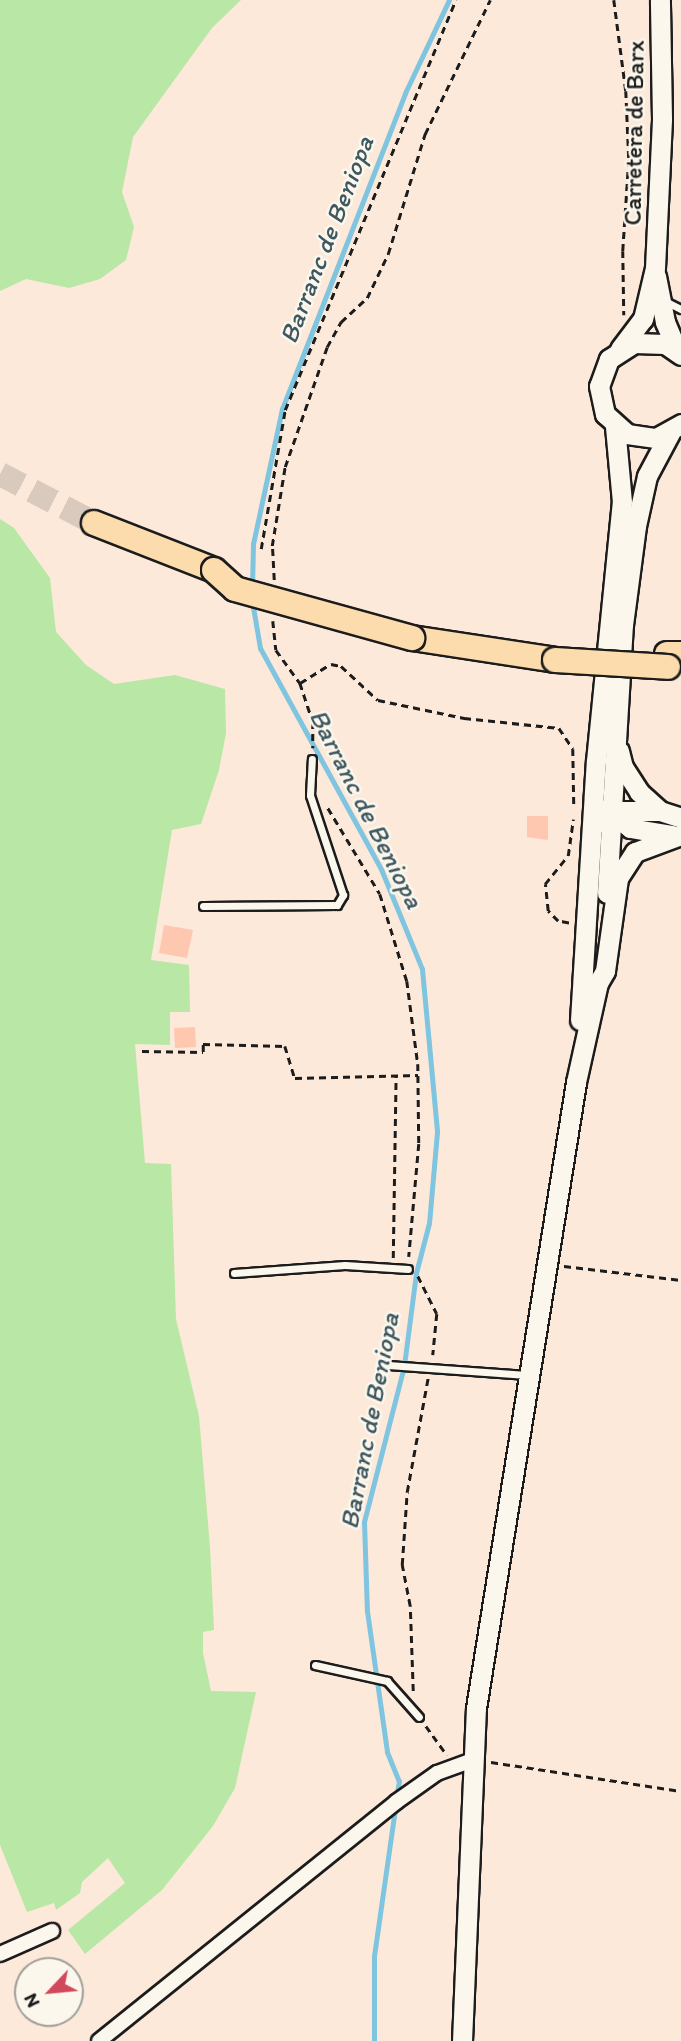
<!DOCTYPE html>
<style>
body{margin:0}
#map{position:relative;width:681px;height:2041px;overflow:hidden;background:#fce9da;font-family:Itim,sans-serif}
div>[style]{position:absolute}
.green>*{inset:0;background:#b9e7a5}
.stream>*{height:5px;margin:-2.5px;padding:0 2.5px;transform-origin:2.5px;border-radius:2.5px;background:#7fc5e0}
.building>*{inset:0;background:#fec8b0}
.highway-tunnel>*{height:24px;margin-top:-12px;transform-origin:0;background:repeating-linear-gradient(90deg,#dacabe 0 24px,transparent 0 36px)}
.path>*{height:2.5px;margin-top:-1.25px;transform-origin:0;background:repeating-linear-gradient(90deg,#1c1c1c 0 7px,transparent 0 12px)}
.roads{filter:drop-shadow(2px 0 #1c1c1c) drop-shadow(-2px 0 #1c1c1c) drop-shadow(0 2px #1c1c1c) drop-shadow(0 -2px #1c1c1c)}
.lane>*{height:7px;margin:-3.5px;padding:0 3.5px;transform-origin:3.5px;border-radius:3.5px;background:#fbf7ec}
.street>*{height:14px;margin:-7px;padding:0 7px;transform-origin:7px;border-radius:7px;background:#fbf7ec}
.secondary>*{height:19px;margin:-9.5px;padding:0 9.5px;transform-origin:9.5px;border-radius:9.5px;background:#fbf7ec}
.highway>*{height:24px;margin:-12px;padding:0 12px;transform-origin:12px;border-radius:12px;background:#fcdcac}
.bridges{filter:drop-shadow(2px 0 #1c1c1c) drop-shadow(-2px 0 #1c1c1c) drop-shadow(0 2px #1c1c1c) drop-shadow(0 -2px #1c1c1c)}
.highway-bridge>*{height:24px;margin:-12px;padding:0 12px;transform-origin:12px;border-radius:12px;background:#fcdcac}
span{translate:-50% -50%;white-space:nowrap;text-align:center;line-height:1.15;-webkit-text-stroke:5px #fbf7ec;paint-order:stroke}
.street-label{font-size:24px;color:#1c1c1c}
.water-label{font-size:26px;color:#3f5761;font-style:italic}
.north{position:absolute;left:14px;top:1957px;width:70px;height:70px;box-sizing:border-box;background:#fbf7ec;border:2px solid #a29f99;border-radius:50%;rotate:244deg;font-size:19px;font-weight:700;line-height:28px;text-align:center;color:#1c1c1c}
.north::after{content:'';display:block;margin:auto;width:24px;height:32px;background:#d1495b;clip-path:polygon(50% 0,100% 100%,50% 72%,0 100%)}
</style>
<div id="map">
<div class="green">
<div style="clip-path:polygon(0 0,241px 0,212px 28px,133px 137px,122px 192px,134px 227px,126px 260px,100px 279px,69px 288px,26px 279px,0 291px)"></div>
<div style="clip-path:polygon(0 519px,14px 528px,50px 578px,56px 632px,86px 665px,114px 684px,175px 675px,225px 689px,226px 733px,219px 770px,201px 824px,172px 830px,151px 960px,189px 965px,190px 1012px,170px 1012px,170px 1045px,135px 1044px,145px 1163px,171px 1164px,176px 1319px,199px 1416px,210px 1547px,214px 1630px,203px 1632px,203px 1653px,211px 1691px,256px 1692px,235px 1788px,213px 1826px,162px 1890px,85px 1954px,68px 1930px,125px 1883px,108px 1858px,82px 1882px,80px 1893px,56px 1910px,54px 1903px,27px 1912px,0 1845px)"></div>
</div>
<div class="stream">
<div style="left:252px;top:588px;width:44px;rotate:-88.7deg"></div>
<div style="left:253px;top:544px;width:138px;rotate:-77.9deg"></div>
<div style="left:282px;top:409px;width:339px;rotate:-68.7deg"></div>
<div style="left:405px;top:93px;width:103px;rotate:-64.7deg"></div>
<div style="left:252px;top:601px;width:48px;rotate:80.3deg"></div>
<div style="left:260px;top:648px;width:252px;rotate:61.3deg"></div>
<div style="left:381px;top:869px;width:108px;rotate:67.7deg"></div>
<div style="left:422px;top:969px;width:164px;rotate:84.7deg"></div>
<div style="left:437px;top:1132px;width:91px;rotate:95deg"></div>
<div style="left:429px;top:1223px;width:52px;rotate:104.6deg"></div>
<div style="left:416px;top:1273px;width:94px;rotate:97.4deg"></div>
<div style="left:404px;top:1366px;width:161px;rotate:104.4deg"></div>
<div style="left:364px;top:1522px;width:89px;rotate:88.1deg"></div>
<div style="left:367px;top:1611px;width:142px;rotate:81.9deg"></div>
<div style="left:387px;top:1752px;width:31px;rotate:68deg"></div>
<div style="left:399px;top:1781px;width:17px;rotate:100deg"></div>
<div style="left:374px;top:2041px;width:85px;rotate:-90deg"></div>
<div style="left:374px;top:1956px;width:149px;rotate:-81.9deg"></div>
</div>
<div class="building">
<div style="clip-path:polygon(527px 816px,548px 816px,548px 840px,527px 837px)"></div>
<div style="clip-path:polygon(164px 925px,193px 930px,187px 958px,159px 953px)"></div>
<div style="clip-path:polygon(195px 1027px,196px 1047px,175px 1048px,174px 1028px)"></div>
</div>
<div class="highway-tunnel">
<div style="left:0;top:474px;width:106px;rotate:27.5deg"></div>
</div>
<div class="path">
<div style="left:614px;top:0;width:92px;rotate:82.5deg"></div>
<div style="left:626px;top:91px;width:69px;rotate:87.5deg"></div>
<div style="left:629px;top:160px;width:91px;rotate:93.8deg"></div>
<div style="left:623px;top:251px;width:64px;rotate:89.1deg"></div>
<div style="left:261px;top:549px;width:141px;rotate:-80.2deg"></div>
<div style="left:285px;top:410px;width:444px;rotate:-67.4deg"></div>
<div style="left:274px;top:580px;width:34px;rotate:-93deg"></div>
<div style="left:272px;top:546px;width:80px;rotate:-80.7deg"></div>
<div style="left:285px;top:467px;width:127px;rotate:-70.7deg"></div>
<div style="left:327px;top:347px;width:29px;rotate:-61deg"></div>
<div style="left:341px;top:322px;width:35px;rotate:-43deg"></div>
<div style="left:367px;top:298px;width:49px;rotate:-64.5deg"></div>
<div style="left:388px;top:254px;width:126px;rotate:-72.9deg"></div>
<div style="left:425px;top:134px;width:149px;rotate:-64.1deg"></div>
<div style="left:273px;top:621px;width:29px;rotate:84deg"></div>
<div style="left:276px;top:650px;width:41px;rotate:54deg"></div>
<div style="left:300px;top:683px;width:41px;rotate:71.6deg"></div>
<div style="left:313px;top:722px;width:26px;rotate:90deg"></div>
<div style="left:300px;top:683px;width:36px;rotate:-32deg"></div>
<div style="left:331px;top:664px;width:10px;rotate:11deg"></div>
<div style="left:341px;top:666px;width:50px;rotate:42.6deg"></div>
<div style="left:378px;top:700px;width:88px;rotate:11.8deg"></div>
<div style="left:464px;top:718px;width:96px;rotate:6deg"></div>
<div style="left:559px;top:728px;width:25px;rotate:56deg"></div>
<div style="left:573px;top:749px;width:57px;rotate:89deg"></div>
<div style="left:328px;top:808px;width:100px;rotate:58.8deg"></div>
<div style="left:380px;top:894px;width:91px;rotate:72.8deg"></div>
<div style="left:407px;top:981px;width:84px;rotate:82.5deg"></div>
<div style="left:418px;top:1064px;width:80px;rotate:89.3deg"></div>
<div style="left:419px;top:1144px;width:113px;rotate:95.1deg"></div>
<div style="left:569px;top:923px;width:11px;rotate:-170deg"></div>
<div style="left:558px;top:921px;width:14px;rotate:-135deg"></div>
<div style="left:548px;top:911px;width:27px;rotate:-96deg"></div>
<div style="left:545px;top:884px;width:36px;rotate:-51deg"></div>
<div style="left:568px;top:856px;width:37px;rotate:-82deg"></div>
<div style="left:142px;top:1051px;width:61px;rotate:0.9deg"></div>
<div style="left:203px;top:1052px;width:8px;rotate:-90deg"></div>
<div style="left:203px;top:1044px;width:82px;rotate:1.4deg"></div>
<div style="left:285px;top:1046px;width:34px;rotate:73deg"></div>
<div style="left:295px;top:1078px;width:123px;rotate:-1.4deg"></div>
<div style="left:393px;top:1258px;width:182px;rotate:-89.1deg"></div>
<div style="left:564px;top:1266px;width:118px;rotate:6.8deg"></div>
<div style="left:418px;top:1276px;width:42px;rotate:63.4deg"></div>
<div style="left:437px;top:1314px;width:41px;rotate:95.6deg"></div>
<div style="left:413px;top:1691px;width:85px;rotate:-92deg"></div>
<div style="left:410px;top:1606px;width:42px;rotate:-101deg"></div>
<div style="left:402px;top:1565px;width:73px;rotate:-86.1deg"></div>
<div style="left:407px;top:1492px;width:116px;rotate:-79.6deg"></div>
<div style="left:426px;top:1726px;width:36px;rotate:54deg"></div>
<div style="left:491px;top:1762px;width:192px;rotate:8.7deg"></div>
</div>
<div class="roads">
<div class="lane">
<div style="left:663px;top:300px;width:20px;rotate:27deg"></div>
<div style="left:203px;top:906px;width:134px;rotate:-0.4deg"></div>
<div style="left:337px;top:905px;width:12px;rotate:-59deg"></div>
<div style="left:343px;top:895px;width:105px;rotate:-108.3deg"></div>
<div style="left:310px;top:795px;width:36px;rotate:-87deg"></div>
<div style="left:234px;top:1273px;width:111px;rotate:-4.1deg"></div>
<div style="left:345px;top:1265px;width:63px;rotate:3.6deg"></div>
<div style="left:388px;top:1365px;width:139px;rotate:4.1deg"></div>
<div style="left:315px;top:1665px;width:74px;rotate:12.5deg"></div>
<div style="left:387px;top:1681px;width:48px;rotate:48.4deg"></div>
</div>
<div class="street">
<div style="left:0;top:1954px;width:57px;rotate:-23.9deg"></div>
<div style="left:99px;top:2041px;width:381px;rotate:-38.8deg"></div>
<div style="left:396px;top:1802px;width:50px;rotate:-35.3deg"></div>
<div style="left:437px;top:1773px;width:37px;rotate:-20deg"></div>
</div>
<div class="secondary">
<div style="left:656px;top:276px;width:47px;rotate:78.9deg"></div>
<div style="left:665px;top:322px;width:33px;rotate:67deg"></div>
<div style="left:620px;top:349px;width:38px;rotate:-53deg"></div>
<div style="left:643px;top:319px;width:52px;rotate:-76.8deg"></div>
<div style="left:655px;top:268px;width:149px;rotate:-87.3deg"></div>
<div style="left:662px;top:119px;width:119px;rotate:-91deg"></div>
<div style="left:681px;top:355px;width:19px;rotate:-145deg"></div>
<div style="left:665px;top:344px;width:31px;rotate:-178deg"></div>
<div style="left:634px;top:343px;width:30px;rotate:147deg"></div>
<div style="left:609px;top:359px;width:29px;rotate:110deg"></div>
<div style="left:599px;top:386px;width:29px;rotate:78deg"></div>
<div style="left:605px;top:414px;width:30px;rotate:42deg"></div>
<div style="left:627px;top:434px;width:29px;rotate:8deg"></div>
<div style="left:656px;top:438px;width:29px;rotate:-29deg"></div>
<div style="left:619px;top:751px;width:16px;rotate:76deg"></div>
<div style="left:623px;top:767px;width:30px;rotate:57deg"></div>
<div style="left:639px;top:792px;width:28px;rotate:42deg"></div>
<div style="left:660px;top:811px;width:22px;rotate:18deg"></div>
<div style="left:606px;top:809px;width:31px;rotate:38deg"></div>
<div style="left:630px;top:828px;width:43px;rotate:9.5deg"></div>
<div style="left:602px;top:822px;width:22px;rotate:-30deg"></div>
<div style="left:621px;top:811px;width:39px"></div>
<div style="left:607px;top:893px;width:268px;rotate:-86.6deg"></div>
<div style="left:623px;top:625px;width:100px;rotate:-82.5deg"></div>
<div style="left:636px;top:526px;width:51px;rotate:-77.6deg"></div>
<div style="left:647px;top:476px;width:49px;rotate:-61.9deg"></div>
<div style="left:580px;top:1020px;width:259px;rotate:-86.5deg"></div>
<div style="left:596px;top:761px;width:260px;rotate:-84.3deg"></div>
<div style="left:622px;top:502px;width:76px;rotate:-95.3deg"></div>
<div style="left:462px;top:2041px;width:333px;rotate:-87.6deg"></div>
<div style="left:476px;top:1708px;width:634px;rotate:-80.92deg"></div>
<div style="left:576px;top:1082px;width:101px;rotate:-77.5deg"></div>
<div style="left:598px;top:983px;width:14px;rotate:-60deg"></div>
<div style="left:605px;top:971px;width:94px;rotate:-82deg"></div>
<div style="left:618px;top:878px;width:31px;rotate:-57deg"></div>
<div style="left:635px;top:852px;width:49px;rotate:-20.3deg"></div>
</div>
<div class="highway">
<div style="left:94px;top:523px;width:129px;rotate:21.4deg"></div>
<div style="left:412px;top:638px;width:145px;rotate:8.7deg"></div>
<div style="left:667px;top:654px;width:14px"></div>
</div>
</div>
<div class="bridges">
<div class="highway-bridge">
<div style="left:214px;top:570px;width:28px;rotate:42deg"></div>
<div style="left:235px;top:589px;width:184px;rotate:15.5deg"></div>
<div style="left:555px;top:660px;width:113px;rotate:3.5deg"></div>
</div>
</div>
<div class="street-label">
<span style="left:634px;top:133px;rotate:-89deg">Carretera de Barx</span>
</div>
<div class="water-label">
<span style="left:327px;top:240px;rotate:-69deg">Barranc de Beniopa</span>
<span style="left:366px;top:809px;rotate:63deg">Barranc de Beniopa</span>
<span style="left:370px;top:1421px;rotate:-79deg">Barranc de Beniopa</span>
</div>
<div class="north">N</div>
</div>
